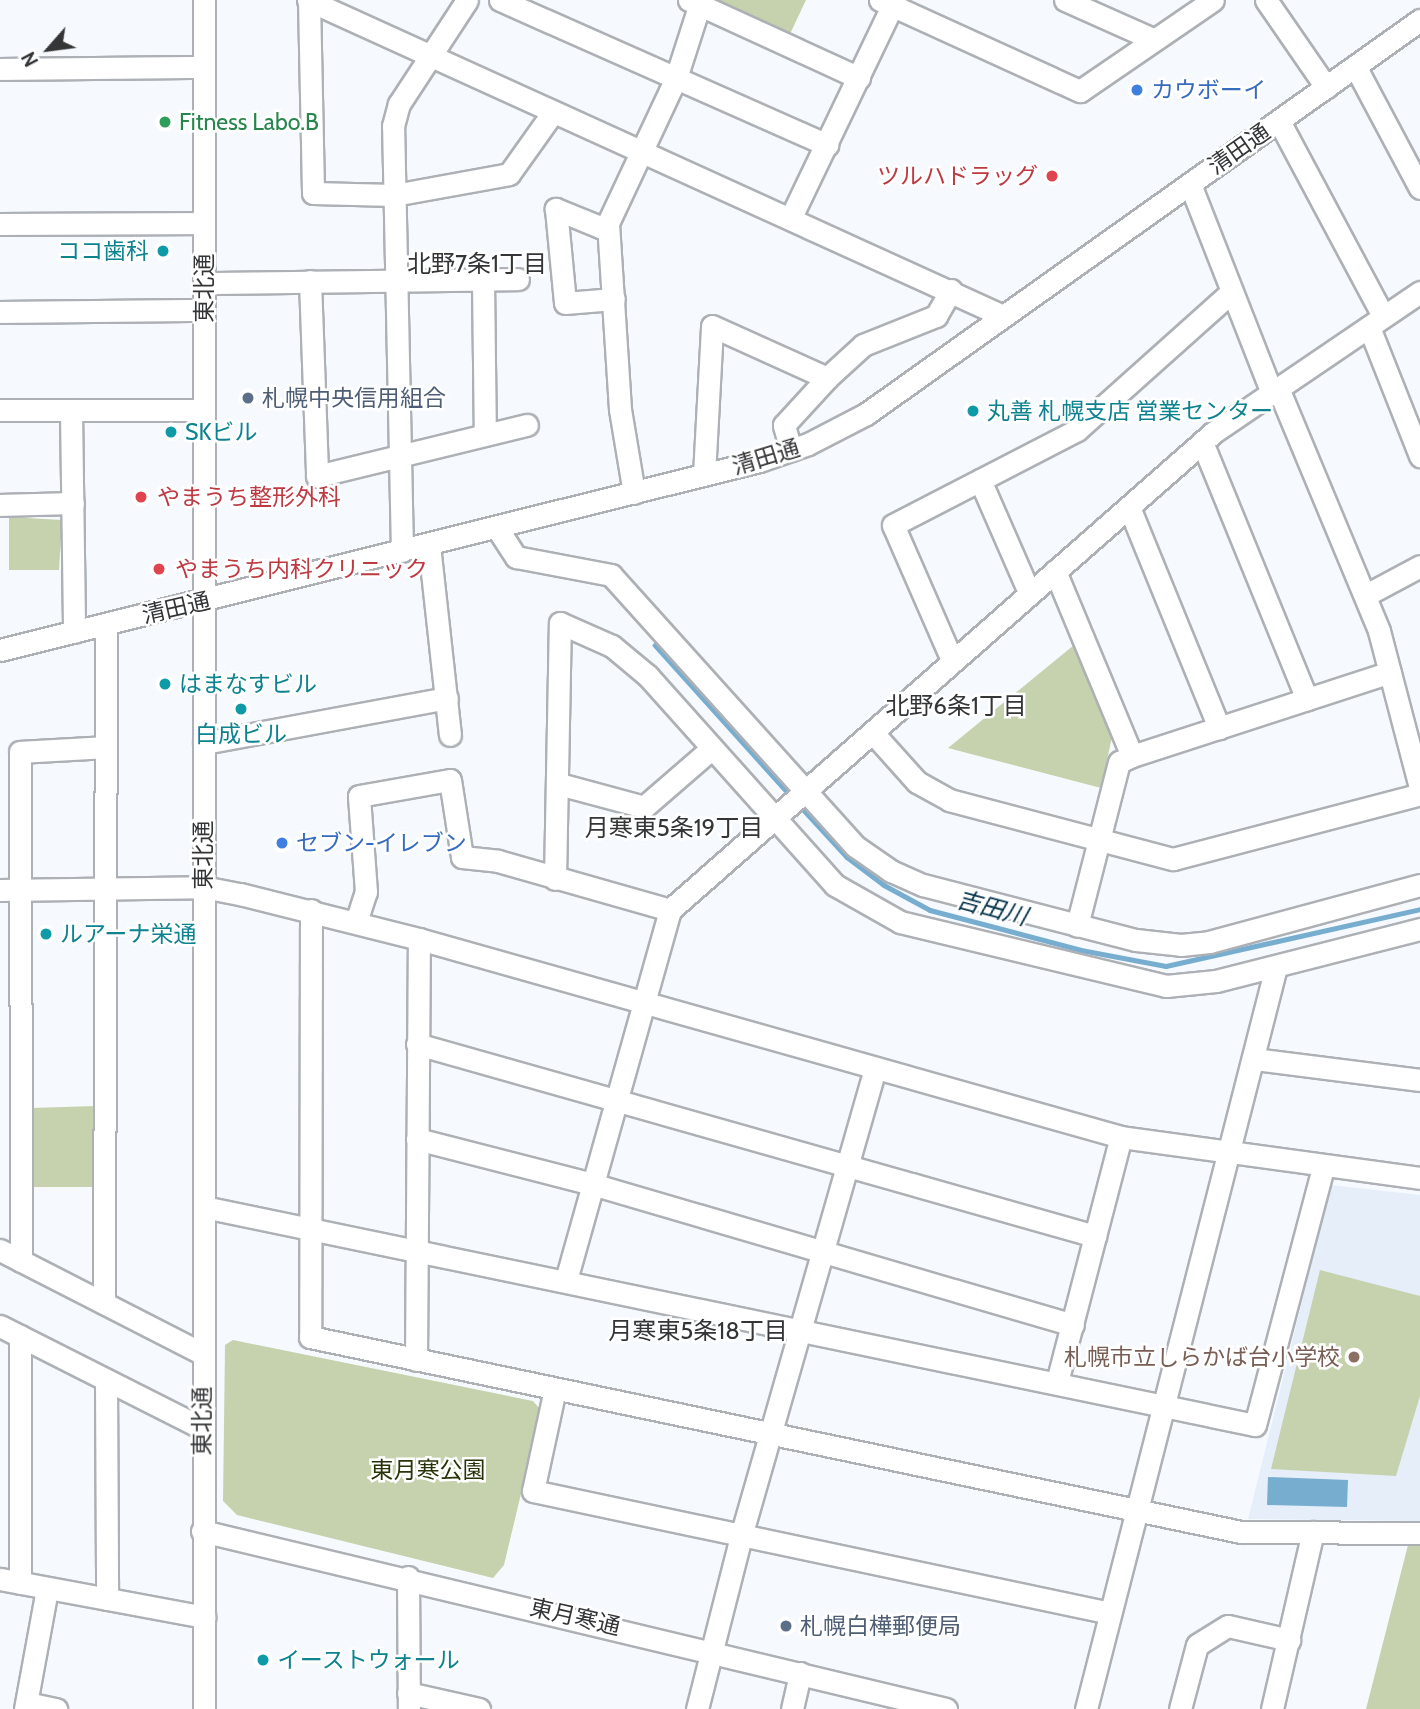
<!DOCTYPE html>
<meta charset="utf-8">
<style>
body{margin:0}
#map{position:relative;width:1420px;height:1709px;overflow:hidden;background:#f6faff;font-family:Cabin,"Noto Sans JP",sans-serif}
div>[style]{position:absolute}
.built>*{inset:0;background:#e5eef9}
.green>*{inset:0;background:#c6d2ae}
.water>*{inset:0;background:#77aed0}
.stream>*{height:4.5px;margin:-2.25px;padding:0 2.25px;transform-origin:2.25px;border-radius:2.25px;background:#77aed0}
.roads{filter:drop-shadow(2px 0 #adb1b5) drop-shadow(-2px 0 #adb1b5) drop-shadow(0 2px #adb1b5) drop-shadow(0 -2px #adb1b5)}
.minor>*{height:21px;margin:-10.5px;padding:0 10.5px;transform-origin:10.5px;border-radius:10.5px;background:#fff}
.dots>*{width:19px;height:19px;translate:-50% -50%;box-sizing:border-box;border:4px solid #fff;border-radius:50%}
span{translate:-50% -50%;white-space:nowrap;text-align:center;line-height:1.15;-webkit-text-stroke:5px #fff;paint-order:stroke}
.shop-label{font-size:23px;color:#366cbe}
.left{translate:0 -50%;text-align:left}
.leisure-label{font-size:23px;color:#27864d}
.street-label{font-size:23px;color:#343537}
.health-label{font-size:23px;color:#be3a42}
.right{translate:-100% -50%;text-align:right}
.culture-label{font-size:23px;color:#0d838f}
.service-label{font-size:23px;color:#4e5e75}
.education-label{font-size:23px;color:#785e54}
.park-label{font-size:23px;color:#28330a}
.neighbourhood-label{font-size:24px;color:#343537}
.water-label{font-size:24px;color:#03334a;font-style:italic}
.north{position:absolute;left:14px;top:14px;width:70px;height:70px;-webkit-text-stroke:5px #fff;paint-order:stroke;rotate:242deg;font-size:19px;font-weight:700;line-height:28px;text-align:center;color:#343537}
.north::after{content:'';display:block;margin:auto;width:24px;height:32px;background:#343537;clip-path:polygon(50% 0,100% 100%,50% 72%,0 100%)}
</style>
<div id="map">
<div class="built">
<div style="clip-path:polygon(1331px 1185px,1420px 1195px,1420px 1521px,1248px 1519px)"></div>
</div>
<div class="green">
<div style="clip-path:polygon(716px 0,806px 0,790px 34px)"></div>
<div style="clip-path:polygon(9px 517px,62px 520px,59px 570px,9px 570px)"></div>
<div style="clip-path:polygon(1074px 645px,1112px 737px,1101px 788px,948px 748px)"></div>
<div style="clip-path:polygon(95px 1106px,96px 1187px,30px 1187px,30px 1108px)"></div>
<div style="clip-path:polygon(1320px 1270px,1420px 1296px,1420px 1396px,1396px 1476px,1271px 1469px)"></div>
<div style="clip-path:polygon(233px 1340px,533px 1401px,541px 1410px,504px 1565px,493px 1578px,237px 1515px,223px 1501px,225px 1345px)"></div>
<div style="clip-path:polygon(1408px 1545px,1420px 1545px,1420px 1709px,1366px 1709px)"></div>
</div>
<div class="water">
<div style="clip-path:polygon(1268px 1477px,1348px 1480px,1347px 1507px,1267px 1505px)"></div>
</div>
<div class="stream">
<div style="left:655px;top:645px;width:205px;rotate:48deg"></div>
<div style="left:800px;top:806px;width:69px;rotate:47.3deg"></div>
<div style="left:847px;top:857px;width:46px;rotate:37.1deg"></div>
<div style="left:884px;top:885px;width:52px;rotate:28.5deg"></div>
<div style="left:930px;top:910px;width:156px;rotate:14.8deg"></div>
<div style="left:1081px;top:950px;width:86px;rotate:10.7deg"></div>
<div style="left:1166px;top:966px;width:260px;rotate:-12.6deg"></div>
</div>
<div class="roads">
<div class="minor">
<div style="left:204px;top:0;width:1709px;rotate:90deg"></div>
<div style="left:308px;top:0;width:763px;rotate:24.45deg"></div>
<div style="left:309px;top:0;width:193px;rotate:88.8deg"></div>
<div style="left:313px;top:193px;width:81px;rotate:1.4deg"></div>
<div style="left:394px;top:195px;width:117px;rotate:-10.3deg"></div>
<div style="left:509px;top:174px;width:76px;rotate:-54.6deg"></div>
<div style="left:500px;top:0;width:358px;rotate:23.9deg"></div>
<div style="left:689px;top:0;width:187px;rotate:24.6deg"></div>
<div style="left:880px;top:0;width:220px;rotate:24.5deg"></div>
<div style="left:1080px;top:91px;width:161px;rotate:-34.4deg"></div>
<div style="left:1065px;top:0;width:98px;rotate:24deg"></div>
<div style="left:1266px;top:0;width:106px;rotate:55.4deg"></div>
<div style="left:1355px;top:66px;width:138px;rotate:62deg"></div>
<div style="left:0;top:69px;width:203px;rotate:-0.6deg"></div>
<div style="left:1279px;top:121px;width:221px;rotate:61.9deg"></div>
<div style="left:1190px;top:184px;width:225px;rotate:68.6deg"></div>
<div style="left:791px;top:217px;width:241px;rotate:-64.4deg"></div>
<div style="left:608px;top:223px;width:9px;rotate:153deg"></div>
<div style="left:600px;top:227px;width:48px;rotate:-157.8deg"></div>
<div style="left:556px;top:209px;width:94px;rotate:84.5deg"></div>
<div style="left:565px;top:303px;width:49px;rotate:-4.7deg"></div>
<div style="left:0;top:224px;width:204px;rotate:-0.3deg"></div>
<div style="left:483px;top:280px;width:155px;rotate:89.3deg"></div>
<div style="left:310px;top:281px;width:195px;rotate:87.9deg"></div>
<div style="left:317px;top:476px;width:216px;rotate:-13.7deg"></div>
<div style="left:205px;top:283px;width:313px;rotate:-0.7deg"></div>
<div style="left:0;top:312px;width:204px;rotate:-0.6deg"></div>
<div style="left:1369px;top:327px;width:139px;rotate:68.4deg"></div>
<div style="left:1278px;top:388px;width:263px;rotate:67.4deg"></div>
<div style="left:1379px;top:631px;width:161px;rotate:75.3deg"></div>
<div style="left:0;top:410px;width:204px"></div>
<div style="left:71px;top:410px;width:222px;rotate:89.2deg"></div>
<div style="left:1202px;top:442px;width:278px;rotate:67.8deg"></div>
<div style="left:791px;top:450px;width:26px;rotate:-106deg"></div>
<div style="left:784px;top:425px;width:64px;rotate:-47.5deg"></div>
<div style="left:827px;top:378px;width:49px;rotate:-42.5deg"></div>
<div style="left:863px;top:345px;width:79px;rotate:-21.7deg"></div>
<div style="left:936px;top:316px;width:30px;rotate:-60deg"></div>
<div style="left:704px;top:475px;width:149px;rotate:-86.9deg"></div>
<div style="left:712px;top:326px;width:126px;rotate:24.3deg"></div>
<div style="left:980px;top:480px;width:122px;rotate:66.4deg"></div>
<div style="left:634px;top:493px;width:85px;rotate:-99.5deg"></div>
<div style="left:620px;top:409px;width:186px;rotate:-93.7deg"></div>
<div style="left:608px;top:223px;width:160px;rotate:-64.9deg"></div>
<div style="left:676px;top:78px;width:82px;rotate:-72.2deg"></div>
<div style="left:0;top:505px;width:73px;rotate:-1.6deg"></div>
<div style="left:1129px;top:507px;width:239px;rotate:67.8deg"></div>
<div style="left:497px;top:528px;width:35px;rotate:57deg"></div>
<div style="left:516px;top:557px;width:97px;rotate:10.7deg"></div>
<div style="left:611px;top:575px;width:365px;rotate:48deg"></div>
<div style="left:855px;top:846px;width:44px;rotate:34.8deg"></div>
<div style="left:891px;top:871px;width:35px;rotate:24deg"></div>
<div style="left:923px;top:885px;width:220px;rotate:14.5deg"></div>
<div style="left:1136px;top:940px;width:45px;rotate:6.3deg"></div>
<div style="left:1181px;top:945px;width:28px;rotate:-6deg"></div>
<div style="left:1209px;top:942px;width:219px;rotate:-15.1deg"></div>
<div style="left:429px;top:545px;width:191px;rotate:83.7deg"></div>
<div style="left:402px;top:551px;width:425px;rotate:-91.2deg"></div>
<div style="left:393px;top:126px;width:23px;rotate:-75deg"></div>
<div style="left:399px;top:104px;width:124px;rotate:-56.8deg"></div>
<div style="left:1055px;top:571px;width:200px;rotate:67.4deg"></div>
<div style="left:1132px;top:756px;width:14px;rotate:155deg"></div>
<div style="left:1119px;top:762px;width:169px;rotate:104.4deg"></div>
<div style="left:1366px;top:595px;width:61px;rotate:-28.2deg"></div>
<div style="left:0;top:650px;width:782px;rotate:-13.98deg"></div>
<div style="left:759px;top:461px;width:52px;rotate:-19.1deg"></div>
<div style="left:808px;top:444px;width:65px;rotate:-27.3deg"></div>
<div style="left:866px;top:414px;width:680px;rotate:-35.42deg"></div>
<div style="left:952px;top:660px;width:147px;rotate:-113.6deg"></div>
<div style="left:893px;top:525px;width:207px;rotate:-27.3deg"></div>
<div style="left:1077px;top:430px;width:205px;rotate:-41.8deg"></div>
<div style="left:873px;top:733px;width:66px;rotate:48.1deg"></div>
<div style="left:917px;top:782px;width:37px;rotate:29deg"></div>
<div style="left:949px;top:800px;width:232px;rotate:14.8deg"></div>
<div style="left:1173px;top:859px;width:255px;rotate:-14.7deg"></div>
<div style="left:204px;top:743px;width:247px;rotate:-10.5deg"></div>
<div style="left:1132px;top:756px;width:271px;rotate:-18deg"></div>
<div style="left:559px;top:784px;width:88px;rotate:15.1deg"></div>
<div style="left:644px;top:807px;width:89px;rotate:-40.9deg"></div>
<div style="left:555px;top:879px;width:256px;rotate:-88.9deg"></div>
<div style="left:560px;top:623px;width:57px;rotate:23.9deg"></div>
<div style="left:612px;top:646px;width:47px;rotate:39.8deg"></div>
<div style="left:648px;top:676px;width:280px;rotate:48.2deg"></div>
<div style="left:835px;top:885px;width:75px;rotate:29.6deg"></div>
<div style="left:900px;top:922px;width:274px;rotate:13.5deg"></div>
<div style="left:1166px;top:986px;width:50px;rotate:-5.7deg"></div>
<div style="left:1216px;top:981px;width:211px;rotate:-14.3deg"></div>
<div style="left:0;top:890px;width:203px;rotate:-0.8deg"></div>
<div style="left:203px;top:887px;width:38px;rotate:11deg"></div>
<div style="left:240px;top:894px;width:185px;rotate:14.1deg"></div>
<div style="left:419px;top:939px;width:729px;rotate:15.75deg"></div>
<div style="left:1121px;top:1137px;width:302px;rotate:7.8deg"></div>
<div style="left:311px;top:910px;width:427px;rotate:90.1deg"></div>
<div style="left:310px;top:1337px;width:951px;rotate:11.83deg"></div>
<div style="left:1241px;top:1532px;width:179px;rotate:0.3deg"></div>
<div style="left:356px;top:922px;width:32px;rotate:-72deg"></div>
<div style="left:366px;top:892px;width:96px;rotate:-94.2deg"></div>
<div style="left:359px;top:796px;width:92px;rotate:-10deg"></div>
<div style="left:450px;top:780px;width:78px;rotate:81.1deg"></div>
<div style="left:462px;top:857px;width:36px;rotate:6deg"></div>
<div style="left:498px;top:861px;width:179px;rotate:15.9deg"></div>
<div style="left:417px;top:1044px;width:705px;rotate:15.81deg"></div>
<div style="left:1254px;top:1059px;width:167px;rotate:7.2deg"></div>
<div style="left:417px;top:1139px;width:181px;rotate:14.4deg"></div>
<div style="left:592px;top:1184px;width:501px;rotate:16.34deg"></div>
<div style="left:204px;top:1207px;width:1073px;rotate:11.72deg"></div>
<div style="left:1255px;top:1425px;width:267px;rotate:-75.2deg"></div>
<div style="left:0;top:1250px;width:226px;rotate:27.1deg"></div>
<div style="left:21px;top:1261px;width:509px;rotate:-90.11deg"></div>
<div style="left:20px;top:752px;width:86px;rotate:-3.3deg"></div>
<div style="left:566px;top:1280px;width:384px;rotate:-74.3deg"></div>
<div style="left:670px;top:910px;width:724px;rotate:-41.31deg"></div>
<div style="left:1214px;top:432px;width:249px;rotate:-34.2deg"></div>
<div style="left:104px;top:1303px;width:679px;rotate:-89.83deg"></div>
<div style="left:0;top:1326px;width:226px;rotate:26.8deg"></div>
<div style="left:416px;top:1360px;width:421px;rotate:-89.6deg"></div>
<div style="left:106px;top:1380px;width:219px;rotate:89.7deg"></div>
<div style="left:1057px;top:1382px;width:253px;rotate:-75.4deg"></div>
<div style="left:555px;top:1389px;width:104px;rotate:102.2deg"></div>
<div style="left:533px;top:1491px;width:590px;rotate:11.94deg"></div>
<div style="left:202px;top:1531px;width:765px;rotate:13.45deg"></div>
<div style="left:408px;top:1577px;width:132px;rotate:89.6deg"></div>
<div style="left:0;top:1579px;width:208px;rotate:10.5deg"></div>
<div style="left:20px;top:1583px;width:247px;rotate:-90deg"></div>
<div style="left:408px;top:1693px;width:73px;rotate:12.7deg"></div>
<div style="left:27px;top:1703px;width:30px;rotate:12deg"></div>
<div style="left:25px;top:1709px;width:122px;rotate:-79.6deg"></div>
<div style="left:697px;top:1709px;width:179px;rotate:-75.7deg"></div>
<div style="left:741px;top:1536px;width:486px;rotate:-74deg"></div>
<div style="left:792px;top:1709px;width:37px;rotate:-77deg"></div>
<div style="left:1086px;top:1709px;width:766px;rotate:-75.64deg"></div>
<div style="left:1180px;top:1709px;width:66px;rotate:-75.1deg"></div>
<div style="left:1197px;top:1645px;width:36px;rotate:-32deg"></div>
<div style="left:1228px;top:1626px;width:63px;rotate:12.9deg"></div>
<div style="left:1272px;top:1709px;width:182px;rotate:-77deg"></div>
</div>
</div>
<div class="dots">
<div style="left:1137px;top:90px;background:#3f7fe0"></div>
<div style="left:165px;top:122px;background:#2e9e5b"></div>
<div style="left:1052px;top:176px;background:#e0444e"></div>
<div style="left:163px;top:251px;background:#0f9aa8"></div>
<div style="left:248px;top:398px;background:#5c6f8a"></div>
<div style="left:973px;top:411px;background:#0f9aa8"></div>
<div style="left:171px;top:432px;background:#0f9aa8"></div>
<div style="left:141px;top:497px;background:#e0444e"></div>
<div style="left:159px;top:569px;background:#e0444e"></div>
<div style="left:165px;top:684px;background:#0f9aa8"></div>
<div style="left:241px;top:709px;background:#0f9aa8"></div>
<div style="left:282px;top:843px;background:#3f7fe0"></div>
<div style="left:46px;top:934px;background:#0f9aa8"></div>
<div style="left:1354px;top:1357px;background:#8d6e63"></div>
<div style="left:786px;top:1626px;background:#5c6f8a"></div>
<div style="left:263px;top:1660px;background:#0f9aa8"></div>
</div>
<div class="shop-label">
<span class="left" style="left:1151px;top:90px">カウボーイ</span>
<span class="left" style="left:296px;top:843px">セブン-イレブン</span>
</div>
<div class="leisure-label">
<span class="left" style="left:179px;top:122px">Fitness Labo.B</span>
</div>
<div class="street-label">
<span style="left:1239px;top:149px;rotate:-35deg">清田通</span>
<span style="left:204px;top:288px;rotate:-90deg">東北通</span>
<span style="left:766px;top:457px;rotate:-17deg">清田通</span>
<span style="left:176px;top:608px;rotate:-13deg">清田通</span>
<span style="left:203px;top:855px;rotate:-90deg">東北通</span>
<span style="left:202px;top:1421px;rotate:-90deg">東北通</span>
<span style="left:575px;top:1617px;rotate:13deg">東月寒通</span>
</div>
<div class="health-label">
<span class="right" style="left:1038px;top:176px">ツルハドラッグ</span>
<span class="left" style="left:157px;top:497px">やまうち整形外科</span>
<span class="left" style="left:175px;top:569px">やまうち内科クリニック</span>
</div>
<div class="culture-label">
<span class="right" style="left:149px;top:251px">ココ歯科</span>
<span class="left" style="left:987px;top:411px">丸善 札幌支店 営業センター</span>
<span class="left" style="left:185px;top:432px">SKビル</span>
<span class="left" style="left:179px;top:684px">はまなすビル</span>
<span style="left:241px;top:734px">白成ビル</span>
<span class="left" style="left:60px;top:934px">ルアーナ栄通</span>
<span class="left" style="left:277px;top:1660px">イーストウォール</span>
</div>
<div class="service-label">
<span class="left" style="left:262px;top:398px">札幌中央信用組合</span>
<span class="left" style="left:800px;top:1626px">札幌白樺郵便局</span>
</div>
<div class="education-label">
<span class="right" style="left:1340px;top:1357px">札幌市立しらかば台小学校</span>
</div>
<div class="park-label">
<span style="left:428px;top:1470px">東月寒公園</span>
</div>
<div class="neighbourhood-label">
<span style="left:477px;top:264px">北野7条1丁目</span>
<span style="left:956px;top:706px">北野6条1丁目</span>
<span style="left:674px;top:828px">月寒東5条19丁目</span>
<span style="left:698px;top:1331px">月寒東5条18丁目</span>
</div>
<div class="water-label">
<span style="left:992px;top:908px;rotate:15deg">吉田川</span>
</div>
<div class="north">N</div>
</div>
